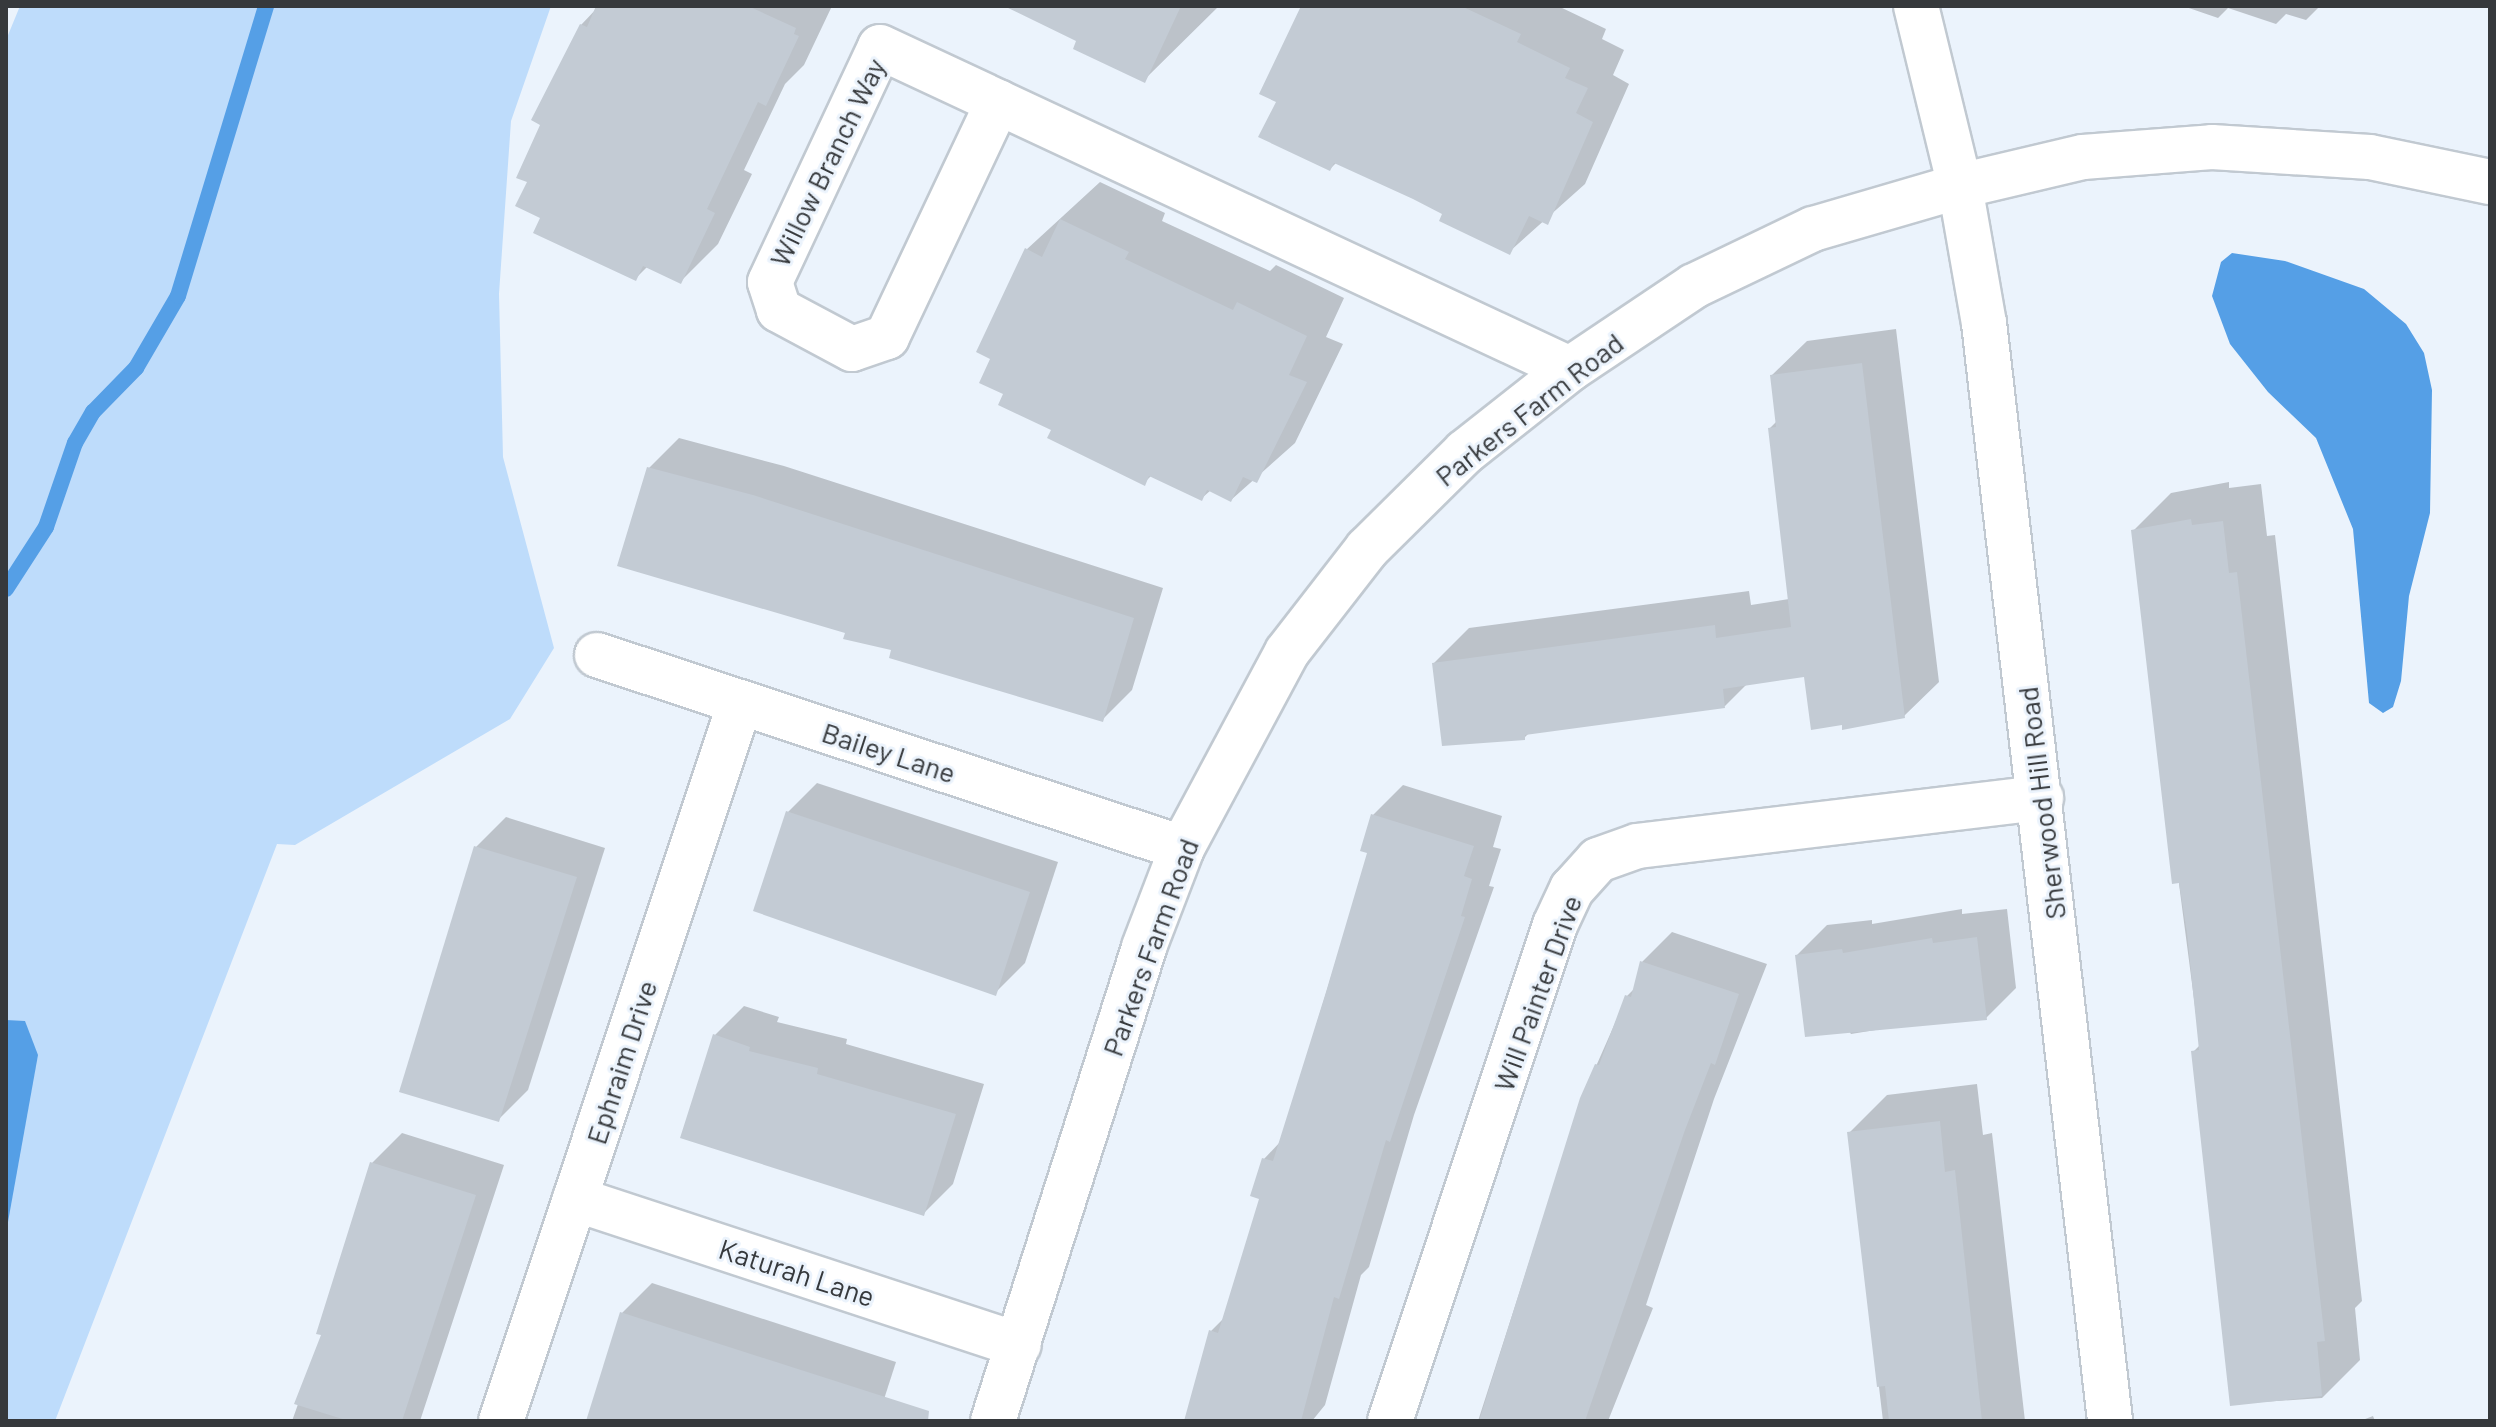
<!DOCTYPE html>
<style>
body{margin:0}
#map{position:relative;width:2496px;height:1427px;overflow:hidden;background:#ebf3fc;font-family:Barlow,sans-serif}
div>[style]{position:absolute}
.green>*{inset:0;background:#bedcfb}
.water>*{inset:0;background:#559fe6}
.shadow>*{inset:0;background:#0003}
.stream>*{height:16px;margin:-8px;padding:0 8px;transform-origin:8px;border-radius:8px;background:#559fe6}
.building>*{inset:0;background:#c3cbd4}
.roads{filter:drop-shadow(2px 0 #c1c9d1) drop-shadow(-2px 0 #c1c9d1) drop-shadow(0 2px #c1c9d1) drop-shadow(0 -2px #c1c9d1)}
.minor>*{height:44px;margin:-22px;padding:0 22px;transform-origin:22px;border-radius:22px;background:#fff}
span{translate:-50% -50%;white-space:nowrap;text-align:center;line-height:1.15;-webkit-text-stroke:6px #ebf3fc;paint-order:stroke}
.street-label{font-size:28px;color:#36393c}
.frame{position:absolute;inset:0;border:8px solid #36393c;pointer-events:none}
</style>
<div id="map">
<div class="green">
<div style="clip-path:polygon(20px 6px,551px 6px,511px 121px,499px 294px,503px 457px,554px 648px,510px 719px,295px 845px,277px 844px,55px 1421px,6px 1421px,6px 40px)"></div>
</div>
<div class="water">
<div style="clip-path:polygon(2232px 253px,2285px 261px,2364px 289px,2406px 324px,2424px 353px,2432px 390px,2430px 513px,2409px 596px,2401px 681px,2393px 707px,2383px 713px,2369px 703px,2353px 529px,2316px 438px,2268px 392px,2230px 344px,2212px 296px,2221px 262px)"></div>
<div style="clip-path:polygon(6px 1020px,25px 1021px,38px 1055px,6px 1233px)"></div>
</div>
<div class="shadow">
<div style="clip-path:polygon(599px 6px,832px 6px,804px 65px,785px 84px,744px 170px,752px 174px,718px 244px,680px 282px,648px 266px,635px 279px,543px 217px,530px 181px,543px 124px,581px 25px)"></div>
<div style="clip-path:polygon(1007px 6px,1219px 6px,1144px 80px,1079px 40px)"></div>
<div style="clip-path:polygon(1303px 6px,1558px 6px,1606px 29px,1602px 39px,1624px 50px,1613px 75px,1629px 84px,1585px 184px,1509px 252px,1444px 213px,1337px 162px,1330px 169px,1278px 101px)"></div>
<div style="clip-path:polygon(2183px 6px,2320px 6px,2306px 20px,2286px 14px,2276px 24px,2228px 8px,2218px 18px)"></div>
<div style="clip-path:polygon(1100px 182px,1165px 213px,1162px 221px,1270px 271px,1276px 265px,1344px 298px,1326px 337px,1343px 344px,1295px 443px,1231px 500px,1211px 490px,1202px 498px,1152px 475px,1144px 483px,1053px 429px,1006px 393px,993px 358px,1026px 250px)"></div>
<div style="clip-path:polygon(1896px 329px,1939px 682px,1904px 716px,1844px 723px,1806px 675px,1747px 684px,1725px 706px,1530px 732px,1524px 738px,1434px 663px,1469px 628px,1749px 591px,1751px 605px,1789px 599px,1770px 428px,1777px 421px,1772px 375px,1807px 341px)"></div>
<div style="clip-path:polygon(679px 438px,784px 466px,1163px 588px,1132px 690px,1102px 720px,847px 632px,619px 564px,649px 468px)"></div>
<div style="clip-path:polygon(2229px 482px,2229px 488px,2261px 484px,2267px 536px,2275px 535px,2362px 1301px,2355px 1308px,2360px 1360px,2322px 1398px,2232px 1404px,2193px 1052px,2200px 1045px,2133px 531px,2171px 493px)"></div>
<div style="clip-path:polygon(817px 783px,1058px 862px,1025px 963px,995px 993px,787px 813px)"></div>
<div style="clip-path:polygon(1403px 785px,1502px 816px,1493px 847px,1501px 849px,1489px 886px,1494px 887px,1414px 1115px,1369px 1267px,1361px 1275px,1325px 1405px,1312px 1421px,1185px 1421px,1211px 1331px,1224px 1318px,1262px 1198px,1264px 1159px,1281px 1141px,1369px 852px,1373px 815px)"></div>
<div style="clip-path:polygon(506px 817px,605px 848px,528px 1090px,498px 1120px,476px 847px)"></div>
<div style="clip-path:polygon(1962px 909px,1962px 914px,2007px 909px,2016px 988px,1986px 1018px,1943px 1019px,1851px 1034px,1797px 955px,1827px 925px,1872px 920px,1872px 924px)"></div>
<div style="clip-path:polygon(1672px 932px,1767px 964px,1714px 1099px,1646px 1305px,1653px 1308px,1608px 1421px,1478px 1421px,1582px 1098px,1627px 996px,1635px 988px,1642px 962px)"></div>
<div style="clip-path:polygon(744px 1006px,779px 1017px,777px 1022px,847px 1039px,846px 1044px,984px 1084px,953px 1184px,923px 1214px,714px 1036px)"></div>
<div style="clip-path:polygon(1977px 1084px,1983px 1135px,1992px 1133px,2025px 1421px,1883px 1421px,1849px 1133px,1887px 1095px)"></div>
<div style="clip-path:polygon(402px 1133px,504px 1165px,420px 1421px,292px 1421px,323px 1334px,372px 1163px)"></div>
<div style="clip-path:polygon(652px 1283px,896px 1362px,877px 1421px,612px 1421px,622px 1313px)"></div>
<div style="clip-path:polygon(2373px 1416px,2375px 1421px,2360px 1421px)"></div>
</div>
<div class="stream">
<div style="left:6px;top:589px;width:74px;rotate:-57.2deg"></div>
<div style="left:46px;top:527px;width:89px;rotate:-71deg"></div>
<div style="left:75px;top:443px;width:36px;rotate:-60deg"></div>
<div style="left:93px;top:412px;width:62px;rotate:-45.7deg"></div>
<div style="left:136px;top:368px;width:83px;rotate:-59.7deg"></div>
<div style="left:178px;top:296px;width:303px;rotate:-73.1deg"></div>
</div>
<div class="building">
<div style="clip-path:polygon(596px 6px,748px 6px,796px 28px,794px 34px,799px 36px,766px 106px,758px 102px,707px 209px,715px 213px,681px 284px,643px 266px,636px 281px,533px 233px,540px 218px,515px 206px,527px 182px,516px 178px,540px 125px,531px 120px,580px 24px,587px 27px)"></div>
<div style="clip-path:polygon(1004px 6px,1181px 6px,1145px 83px,1073px 49px,1076px 41px)"></div>
<div style="clip-path:polygon(1301px 6px,1461px 6px,1521px 34px,1517px 42px,1570px 68px,1565px 78px,1588px 88px,1576px 113px,1593px 122px,1548px 225px,1529px 216px,1510px 255px,1439px 221px,1442px 214px,1413px 199px,1334px 163px,1330px 171px,1258px 137px,1276px 102px,1259px 94px)"></div>
<div style="clip-path:polygon(1060px 219px,1129px 252px,1125px 259px,1233px 310px,1237px 302px,1307px 336px,1289px 375px,1307px 382px,1257px 483px,1243px 477px,1231px 502px,1207px 490px,1202px 501px,1149px 476px,1145px 486px,1047px 438px,1051px 430px,998px 405px,1003px 394px,979px 383px,990px 359px,976px 352px,1025px 248px,1042px 257px)"></div>
<div style="clip-path:polygon(1862px 363px,1905px 718px,1842px 730px,1842px 725px,1811px 730px,1804px 677px,1723px 689px,1725px 708px,1525px 735px,1525px 740px,1442px 746px,1432px 663px,1715px 625px,1716px 638px,1791px 627px,1768px 428px,1776px 427px,1770px 375px)"></div>
<div style="clip-path:polygon(647px 467px,753px 495px,1134px 618px,1103px 722px,889px 658px,891px 650px,843px 639px,845px 633px,617px 566px)"></div>
<div style="clip-path:polygon(2191px 519px,2192px 525px,2223px 521px,2229px 573px,2237px 572px,2325px 1341px,2317px 1342px,2322px 1396px,2230px 1406px,2191px 1051px,2199px 1050px,2187px 933px,2179px 883px,2172px 884px,2131px 530px)"></div>
<div style="clip-path:polygon(786px 811px,1030px 892px,996px 996px,753px 911px)"></div>
<div style="clip-path:polygon(1371px 814px,1474px 846px,1464px 876px,1472px 879px,1461px 916px,1465px 917px,1390px 1142px,1386px 1140px,1339px 1299px,1334px 1297px,1301px 1421px,1184px 1421px,1209px 1330px,1218px 1333px,1259px 1199px,1250px 1196px,1262px 1158px,1273px 1161px,1326px 992px,1367px 853px,1360px 851px)"></div>
<div style="clip-path:polygon(474px 846px,577px 877px,499px 1122px,399px 1092px)"></div>
<div style="clip-path:polygon(1977px 937px,1987px 1020px,1805px 1037px,1795px 955px,1842px 949px,1843px 953px,1932px 938px,1933px 943px)"></div>
<div style="clip-path:polygon(1640px 961px,1739px 994px,1715px 1065px,1711px 1063px,1685px 1130px,1585px 1421px,1479px 1421px,1580px 1098px,1595px 1064px,1599px 1065px,1625px 995px,1631px 997px)"></div>
<div style="clip-path:polygon(713px 1034px,750px 1047px,749px 1051px,818px 1068px,817px 1074px,956px 1114px,924px 1216px,680px 1138px)"></div>
<div style="clip-path:polygon(1940px 1121px,1945px 1172px,1955px 1170px,1982px 1421px,1889px 1421px,1885px 1386px,1877px 1387px,1847px 1132px)"></div>
<div style="clip-path:polygon(370px 1162px,476px 1195px,402px 1421px,349px 1421px,294px 1404px,321px 1335px,316px 1334px)"></div>
<div style="clip-path:polygon(620px 1312px,929px 1411px,928px 1421px,586px 1421px)"></div>
</div>
<div class="roads">
<div class="minor">
<div style="left:1916px;top:6px;width:185px;rotate:76.3deg"></div>
<div style="left:1960px;top:186px;width:139px;rotate:80.1deg"></div>
<div style="left:1984px;top:323px;width:1105px;rotate:83.45deg"></div>
<div style="left:998px;top:102px;width:260px;rotate:115.3deg"></div>
<div style="left:887px;top:337px;width:37px;rotate:161deg"></div>
<div style="left:852px;top:349px;width:83px;rotate:-151.9deg"></div>
<div style="left:779px;top:310px;width:29px;rotate:-108deg"></div>
<div style="left:770px;top:282px;width:259px;rotate:-64.9deg"></div>
<div style="left:880px;top:47px;width:761px;rotate:25.02deg"></div>
<div style="left:597px;top:655px;width:616px;rotate:18.26deg"></div>
<div style="left:575px;top:1199px;width:467px;rotate:18.2deg"></div>
<div style="left:501px;top:1421px;width:757px;rotate:-71.59deg"></div>
<div style="left:993px;top:1421px;width:497px;rotate:-72.3deg"></div>
<div style="left:1144px;top:947px;width:106px;rotate:-69deg"></div>
<div style="left:1182px;top:848px;width:222px;rotate:-61.8deg"></div>
<div style="left:1287px;top:652px;width:130px;rotate:-52.2deg"></div>
<div style="left:1367px;top:549px;width:138px;rotate:-44.7deg"></div>
<div style="left:1465px;top:452px;width:134px;rotate:-38.3deg"></div>
<div style="left:1570px;top:369px;width:149px;rotate:-33.8deg"></div>
<div style="left:1694px;top:286px;width:132px;rotate:-25.6deg"></div>
<div style="left:1813px;top:229px;width:153px;rotate:-16.3deg"></div>
<div style="left:1960px;top:186px;width:126px;rotate:-13.3deg"></div>
<div style="left:2083px;top:157px;width:129px;rotate:-4.4deg"></div>
<div style="left:2212px;top:147px;width:158px;rotate:3.6deg"></div>
<div style="left:2370px;top:157px;width:123px;rotate:11.8deg"></div>
<div style="left:1390px;top:1421px;width:523px;rotate:-71.6deg"></div>
<div style="left:1555px;top:925px;width:40px;rotate:-65deg"></div>
<div style="left:1572px;top:889px;width:39px;rotate:-48deg"></div>
<div style="left:1598px;top:860px;width:41px;rotate:-19.7deg"></div>
<div style="left:1637px;top:846px;width:407px;rotate:-6.8deg"></div>
</div>
</div>
<div class="street-label">
<span style="left:827px;top:162px;rotate:-64deg">Willow Branch Way</span>
<span style="left:1529px;top:409px;rotate:-38deg">Parkers Farm Road</span>
<span style="left:889px;top:752px;rotate:18deg">Bailey Lane</span>
<span style="left:2041px;top:803px;rotate:-97deg">Sherwood Hill Road</span>
<span style="left:1150px;top:947px;rotate:-70deg">Parkers Farm Road</span>
<span style="left:1537px;top:993px;rotate:-70deg">Will Painter Drive</span>
<span style="left:621px;top:1062px;rotate:-72deg">Ephraim Drive</span>
<span style="left:797px;top:1272px;rotate:18deg">Katurah Lane</span>
</div>
<div class="frame"></div>
</div>
